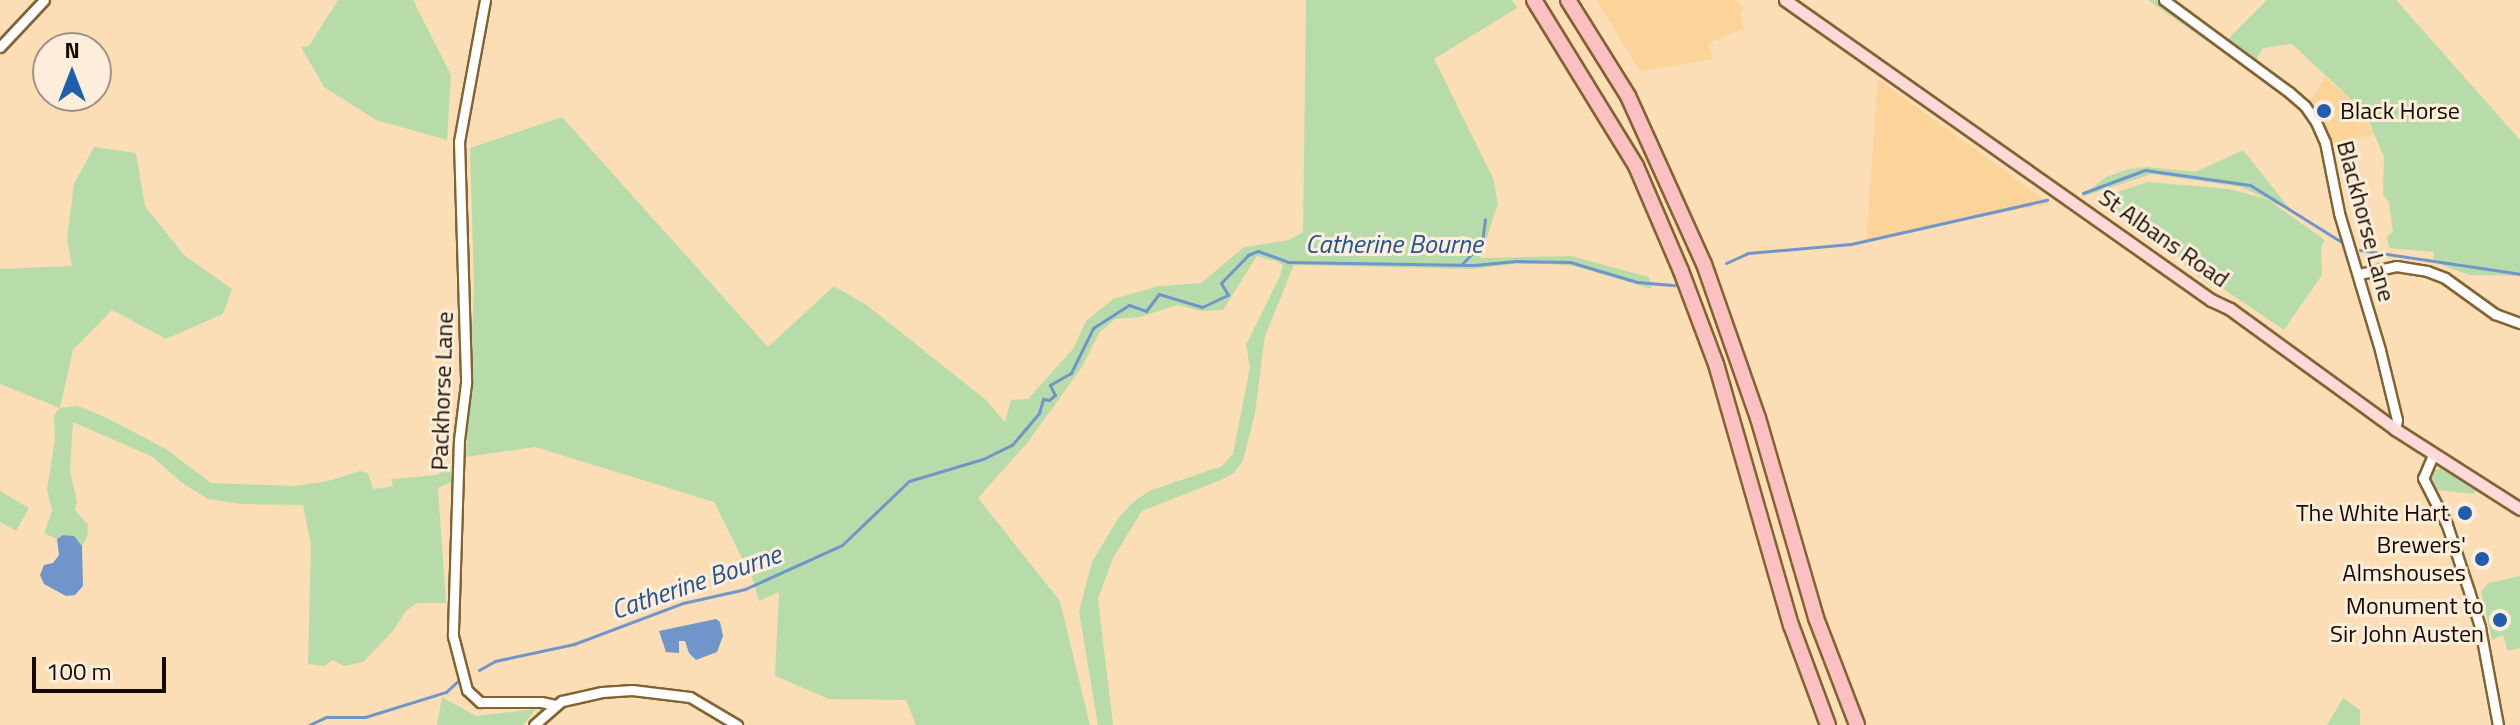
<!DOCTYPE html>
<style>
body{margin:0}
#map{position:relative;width:2520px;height:725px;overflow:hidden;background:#fbdeb5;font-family:"Titillium Web",sans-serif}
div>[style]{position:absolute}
.built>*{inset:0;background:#fcd499}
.green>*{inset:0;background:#b8dca9}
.water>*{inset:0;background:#7095ca}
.stream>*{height:3px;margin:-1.5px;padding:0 1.5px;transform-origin:1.5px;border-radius:1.5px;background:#7095ca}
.roads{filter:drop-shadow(2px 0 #836332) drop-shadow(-2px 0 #836332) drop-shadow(0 2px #836332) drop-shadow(0 -2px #836332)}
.minor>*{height:9px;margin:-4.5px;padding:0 4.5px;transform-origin:4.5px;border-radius:4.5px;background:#fff}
.major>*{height:11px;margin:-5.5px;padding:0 5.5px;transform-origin:5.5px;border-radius:5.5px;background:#fdd9da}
.highway>*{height:14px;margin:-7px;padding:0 7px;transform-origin:7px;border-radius:7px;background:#fbc0c1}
.dots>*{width:22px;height:22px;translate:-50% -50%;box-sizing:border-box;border:4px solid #fceeda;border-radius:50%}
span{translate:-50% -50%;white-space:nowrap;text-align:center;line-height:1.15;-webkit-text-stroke:6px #fceeda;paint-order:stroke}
.poi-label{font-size:24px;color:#150a00}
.left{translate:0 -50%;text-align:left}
.right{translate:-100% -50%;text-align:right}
.street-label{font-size:24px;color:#150a00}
.water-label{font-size:26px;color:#225394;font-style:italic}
.north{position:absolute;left:32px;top:32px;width:80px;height:80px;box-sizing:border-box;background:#fceeda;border:2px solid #a09383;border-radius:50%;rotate:0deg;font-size:22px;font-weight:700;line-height:32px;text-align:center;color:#150a00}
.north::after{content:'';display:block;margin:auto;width:28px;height:36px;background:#1f5eaf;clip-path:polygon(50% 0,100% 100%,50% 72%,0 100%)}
.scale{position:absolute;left:32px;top:657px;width:134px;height:36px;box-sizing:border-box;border:4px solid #150a00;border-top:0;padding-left:10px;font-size:24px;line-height:28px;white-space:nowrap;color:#150a00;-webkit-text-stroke:6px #fceeda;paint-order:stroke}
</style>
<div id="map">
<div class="built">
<div style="clip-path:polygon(1596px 0,1735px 0,1744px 8px,1740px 13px,1744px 29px,1708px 43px,1713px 59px,1640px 71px)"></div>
<div style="clip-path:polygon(2325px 77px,2354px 102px,2374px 134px,2334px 145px,2309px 102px)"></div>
<div style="clip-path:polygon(1878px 79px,2050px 204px,1924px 227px,1866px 242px)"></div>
</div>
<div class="green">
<div style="clip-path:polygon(338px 0,413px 0,451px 75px,447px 140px,376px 120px,324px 87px,301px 47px,309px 46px)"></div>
<div style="clip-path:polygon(1306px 0,1512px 0,1517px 8px,1434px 59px,1493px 178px,1498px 204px,1480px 258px,1571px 256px,1649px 277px,1652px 289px,1574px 266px,1550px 264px,1515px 264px,1473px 269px,1294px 265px,1265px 336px,1255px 413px,1243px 461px,1234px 473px,1221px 480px,1142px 511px,1113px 558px,1098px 599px,1113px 725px,1098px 725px,1079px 612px,1092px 562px,1119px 517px,1132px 503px,1149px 491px,1222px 466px,1233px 454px,1250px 367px,1246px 345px,1280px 276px,1283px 265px,1278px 262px,1257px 256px,1223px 310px,1201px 311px,1177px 305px,1140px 317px,1115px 319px,1099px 333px,1082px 367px,1028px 442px,978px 498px,1060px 601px,1090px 725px,916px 725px,906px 700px,829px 699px,775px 676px,779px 592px,759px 601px,752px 578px,714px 502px,535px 447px,466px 457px,474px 289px,470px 148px,562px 117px,768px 347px,834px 286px,868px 306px,986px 400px,1005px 422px,1011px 400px,1028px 399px,1073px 349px,1086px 321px,1113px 299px,1159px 286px,1201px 283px,1244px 247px,1289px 240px,1303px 232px)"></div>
<div style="clip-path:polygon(2148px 0,2176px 0,2227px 40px,2267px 0,2396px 0,2520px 140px,2520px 276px,2470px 275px,2433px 262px,2434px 252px,2389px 248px,2387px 236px,2393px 232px,2389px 203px,2383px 194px,2384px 157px,2370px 124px,2354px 102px,2292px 44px,2263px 48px,2255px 61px,2227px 41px,2252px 66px,2249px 71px)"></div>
<div style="clip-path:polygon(94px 147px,136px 153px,145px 206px,184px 255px,232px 289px,223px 314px,166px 339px,112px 310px,73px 350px,60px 408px,78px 406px,105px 417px,166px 449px,211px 483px,294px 486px,328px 481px,360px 471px,368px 473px,373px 489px,393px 486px,391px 479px,437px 475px,455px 464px,454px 481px,438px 488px,446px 603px,417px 603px,406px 611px,392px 632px,363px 662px,344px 666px,332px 660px,325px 666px,308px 664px,311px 545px,303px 505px,241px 504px,208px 499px,182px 483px,153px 457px,73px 422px,70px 470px,77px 502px,75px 510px,88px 525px,87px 538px,82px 546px,73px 536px,63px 535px,57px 539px,44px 533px,52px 511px,47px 489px,55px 439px,54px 415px,60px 408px,0 384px,0 269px,72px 266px,67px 239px,74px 184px)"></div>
<div style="clip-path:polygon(2243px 150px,2290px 209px,2271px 202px,2325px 240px,2321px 247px,2322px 275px,2284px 330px,2216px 284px,2208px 283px,2185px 266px,2175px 252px,2096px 199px,2148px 182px,2229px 189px,2270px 200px,2241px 187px,2152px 174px,2081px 197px,2106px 177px,2129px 169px,2147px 167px,2195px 172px)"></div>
<div style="clip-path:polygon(2440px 468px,2476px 490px,2473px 494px,2438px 490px,2429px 474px)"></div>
<div style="clip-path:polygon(0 491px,29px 508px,16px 531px,0 522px)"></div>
<div style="clip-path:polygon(2520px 576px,2520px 648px,2508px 651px,2503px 635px,2492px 640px,2481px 591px,2489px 583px)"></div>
<div style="clip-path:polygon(442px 697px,476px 716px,536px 709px,523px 725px,437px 725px)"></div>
<div style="clip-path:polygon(2343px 698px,2360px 710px,2360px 725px,2327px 725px)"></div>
</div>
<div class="water">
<div style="clip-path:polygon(63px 535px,74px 536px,82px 546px,83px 586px,75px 595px,66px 596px,44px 584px,40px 575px,44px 565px,53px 563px,59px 555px,57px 539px)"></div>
<div style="clip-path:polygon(716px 619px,720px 622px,723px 636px,717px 652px,696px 660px,689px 653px,685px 641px,679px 641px,679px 653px,666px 652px,659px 631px)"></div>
</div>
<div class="stream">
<div style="left:2083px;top:193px;width:66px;rotate:-20.4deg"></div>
<div style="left:2145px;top:170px;width:106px;rotate:8.1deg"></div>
<div style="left:2250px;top:185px;width:106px;rotate:31.9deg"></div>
<div style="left:2360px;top:250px;width:162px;rotate:8.5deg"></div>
<div style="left:1726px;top:263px;width:24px;rotate:-24deg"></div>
<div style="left:1748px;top:253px;width:103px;rotate:-5deg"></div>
<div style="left:1851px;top:244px;width:201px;rotate:-12.7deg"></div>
<div style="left:1461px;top:265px;width:30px;rotate:-46deg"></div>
<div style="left:1482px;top:243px;width:24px;rotate:-83deg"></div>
<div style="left:479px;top:670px;width:18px;rotate:-29deg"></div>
<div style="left:495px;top:661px;width:81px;rotate:-12.1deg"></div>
<div style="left:574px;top:644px;width:116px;rotate:-20.6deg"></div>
<div style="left:683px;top:603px;width:64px;rotate:-12.7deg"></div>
<div style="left:745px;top:589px;width:107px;rotate:-24.4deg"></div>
<div style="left:842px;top:545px;width:93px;rotate:-43.7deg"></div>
<div style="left:909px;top:481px;width:77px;rotate:-16.6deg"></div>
<div style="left:983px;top:459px;width:32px;rotate:-26deg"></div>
<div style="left:1012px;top:445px;width:42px;rotate:-49.8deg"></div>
<div style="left:1039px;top:413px;width:15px;rotate:-74deg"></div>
<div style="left:1043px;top:399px;width:6px;rotate:9deg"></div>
<div style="left:1049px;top:400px;width:8px;rotate:-40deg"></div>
<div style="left:1055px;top:395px;width:11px;rotate:-117deg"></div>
<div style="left:1050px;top:385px;width:24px;rotate:-30deg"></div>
<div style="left:1071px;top:373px;width:50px;rotate:-63.9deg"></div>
<div style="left:1093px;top:328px;width:43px;rotate:-32.6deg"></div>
<div style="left:1129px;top:305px;width:18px;rotate:19deg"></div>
<div style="left:1146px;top:311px;width:21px;rotate:-53deg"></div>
<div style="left:1159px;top:294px;width:45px;rotate:16.8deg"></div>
<div style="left:1202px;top:307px;width:29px;rotate:-25deg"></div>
<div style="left:1228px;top:295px;width:14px;rotate:-120deg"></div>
<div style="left:1221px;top:283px;width:39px;rotate:-46deg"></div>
<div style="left:1248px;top:255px;width:11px;rotate:-22deg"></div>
<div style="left:1258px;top:251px;width:32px;rotate:20deg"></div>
<div style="left:1288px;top:262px;width:186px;rotate:0.9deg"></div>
<div style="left:1474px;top:265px;width:42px;rotate:-5.4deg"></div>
<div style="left:1516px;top:261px;width:54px;rotate:1.1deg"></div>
<div style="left:1570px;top:262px;width:70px;rotate:16.6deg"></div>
<div style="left:1637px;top:282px;width:38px;rotate:5deg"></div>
<div style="left:309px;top:725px;width:19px;rotate:-25deg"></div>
<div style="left:326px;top:717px;width:39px"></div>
<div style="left:365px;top:717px;width:85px;rotate:-17.2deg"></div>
<div style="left:446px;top:692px;width:16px;rotate:-43deg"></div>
</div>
<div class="roads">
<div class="minor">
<div style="left:485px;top:0;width:143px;rotate:100.4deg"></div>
<div style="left:459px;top:141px;width:242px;rotate:88.3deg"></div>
<div style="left:466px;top:383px;width:57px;rotate:97deg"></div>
<div style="left:459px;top:440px;width:196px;rotate:91.8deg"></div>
<div style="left:453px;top:636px;width:56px;rotate:75.5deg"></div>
<div style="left:467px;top:690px;width:18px;rotate:43deg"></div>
<div style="left:480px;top:702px;width:61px"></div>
<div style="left:541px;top:702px;width:14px;rotate:12deg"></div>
<div style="left:2164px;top:0;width:155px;rotate:36.4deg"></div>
<div style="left:2289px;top:92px;width:21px;rotate:41deg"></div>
<div style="left:2305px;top:106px;width:19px;rotate:55deg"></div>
<div style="left:2316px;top:122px;width:22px;rotate:66deg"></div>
<div style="left:2325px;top:142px;width:72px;rotate:78.8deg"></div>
<div style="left:2339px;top:213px;width:143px;rotate:73.3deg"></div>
<div style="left:2380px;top:350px;width:72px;rotate:76.3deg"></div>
<div style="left:2397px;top:420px;width:9px;rotate:103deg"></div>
<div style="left:0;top:47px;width:64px;rotate:-46.9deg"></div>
<div style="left:2359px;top:274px;width:38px;rotate:-12deg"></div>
<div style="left:2396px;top:266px;width:31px;rotate:9deg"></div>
<div style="left:2427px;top:271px;width:19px;rotate:21deg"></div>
<div style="left:2445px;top:278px;width:62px;rotate:35.8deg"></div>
<div style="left:2495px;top:314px;width:27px;rotate:20deg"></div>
<div style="left:2433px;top:455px;width:25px;rotate:113deg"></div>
<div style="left:2423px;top:478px;width:53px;rotate:62.9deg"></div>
<div style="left:2447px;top:525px;width:70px;rotate:71.6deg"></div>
<div style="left:2469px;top:591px;width:39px;rotate:73deg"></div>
<div style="left:2480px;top:628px;width:99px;rotate:79.5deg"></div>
<div style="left:534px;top:725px;width:37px;rotate:-41deg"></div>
<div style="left:562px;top:701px;width:41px;rotate:-12.7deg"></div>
<div style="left:602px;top:692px;width:30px;rotate:-4deg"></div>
<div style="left:632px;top:690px;width:58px;rotate:6.9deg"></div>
<div style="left:690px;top:697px;width:55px;rotate:30.8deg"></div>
</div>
<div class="major">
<div style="left:1785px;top:0;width:521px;rotate:35.15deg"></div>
<div style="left:2211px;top:300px;width:21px;rotate:25deg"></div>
<div style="left:2230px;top:309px;width:204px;rotate:36deg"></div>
<div style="left:2395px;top:429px;width:148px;rotate:32.6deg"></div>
</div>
<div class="highway">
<div style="left:1534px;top:0;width:195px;rotate:58.4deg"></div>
<div style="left:1636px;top:166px;width:114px;rotate:66.8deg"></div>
<div style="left:1681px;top:271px;width:99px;rotate:69.4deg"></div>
<div style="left:1716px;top:364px;width:272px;rotate:74deg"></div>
<div style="left:1791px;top:625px;width:107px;rotate:69.7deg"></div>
<div style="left:1568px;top:0;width:113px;rotate:58deg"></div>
<div style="left:1628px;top:96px;width:184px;rotate:65.7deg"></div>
<div style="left:1704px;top:264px;width:163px;rotate:70.7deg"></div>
<div style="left:1758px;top:418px;width:208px;rotate:73.8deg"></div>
<div style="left:1816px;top:618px;width:115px;rotate:69deg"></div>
</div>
</div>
<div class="dots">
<div style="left:2324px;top:111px;background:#1f5eaf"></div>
<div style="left:2465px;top:513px;background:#1f5eaf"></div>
<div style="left:2482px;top:559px;background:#1f5eaf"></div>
<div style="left:2500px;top:620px;background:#1f5eaf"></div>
</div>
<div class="poi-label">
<span class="left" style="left:2340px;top:111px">Black Horse</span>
<span class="right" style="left:2449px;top:513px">The White Hart</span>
<span class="right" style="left:2466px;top:559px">Brewers'<br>Almshouses</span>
<span class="right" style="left:2484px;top:620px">Monument to<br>Sir John Austen</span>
</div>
<div class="street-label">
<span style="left:2366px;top:221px;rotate:75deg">Blackhorse Lane</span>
<span style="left:2164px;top:238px;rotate:35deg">St Albans Road</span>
<span style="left:442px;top:391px;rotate:-88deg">Packhorse Lane</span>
</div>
<div class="water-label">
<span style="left:1394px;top:244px">Catherine Bourne</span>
<span style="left:696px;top:582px;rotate:-19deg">Catherine Bourne</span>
</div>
<div class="north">N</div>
<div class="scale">100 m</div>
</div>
